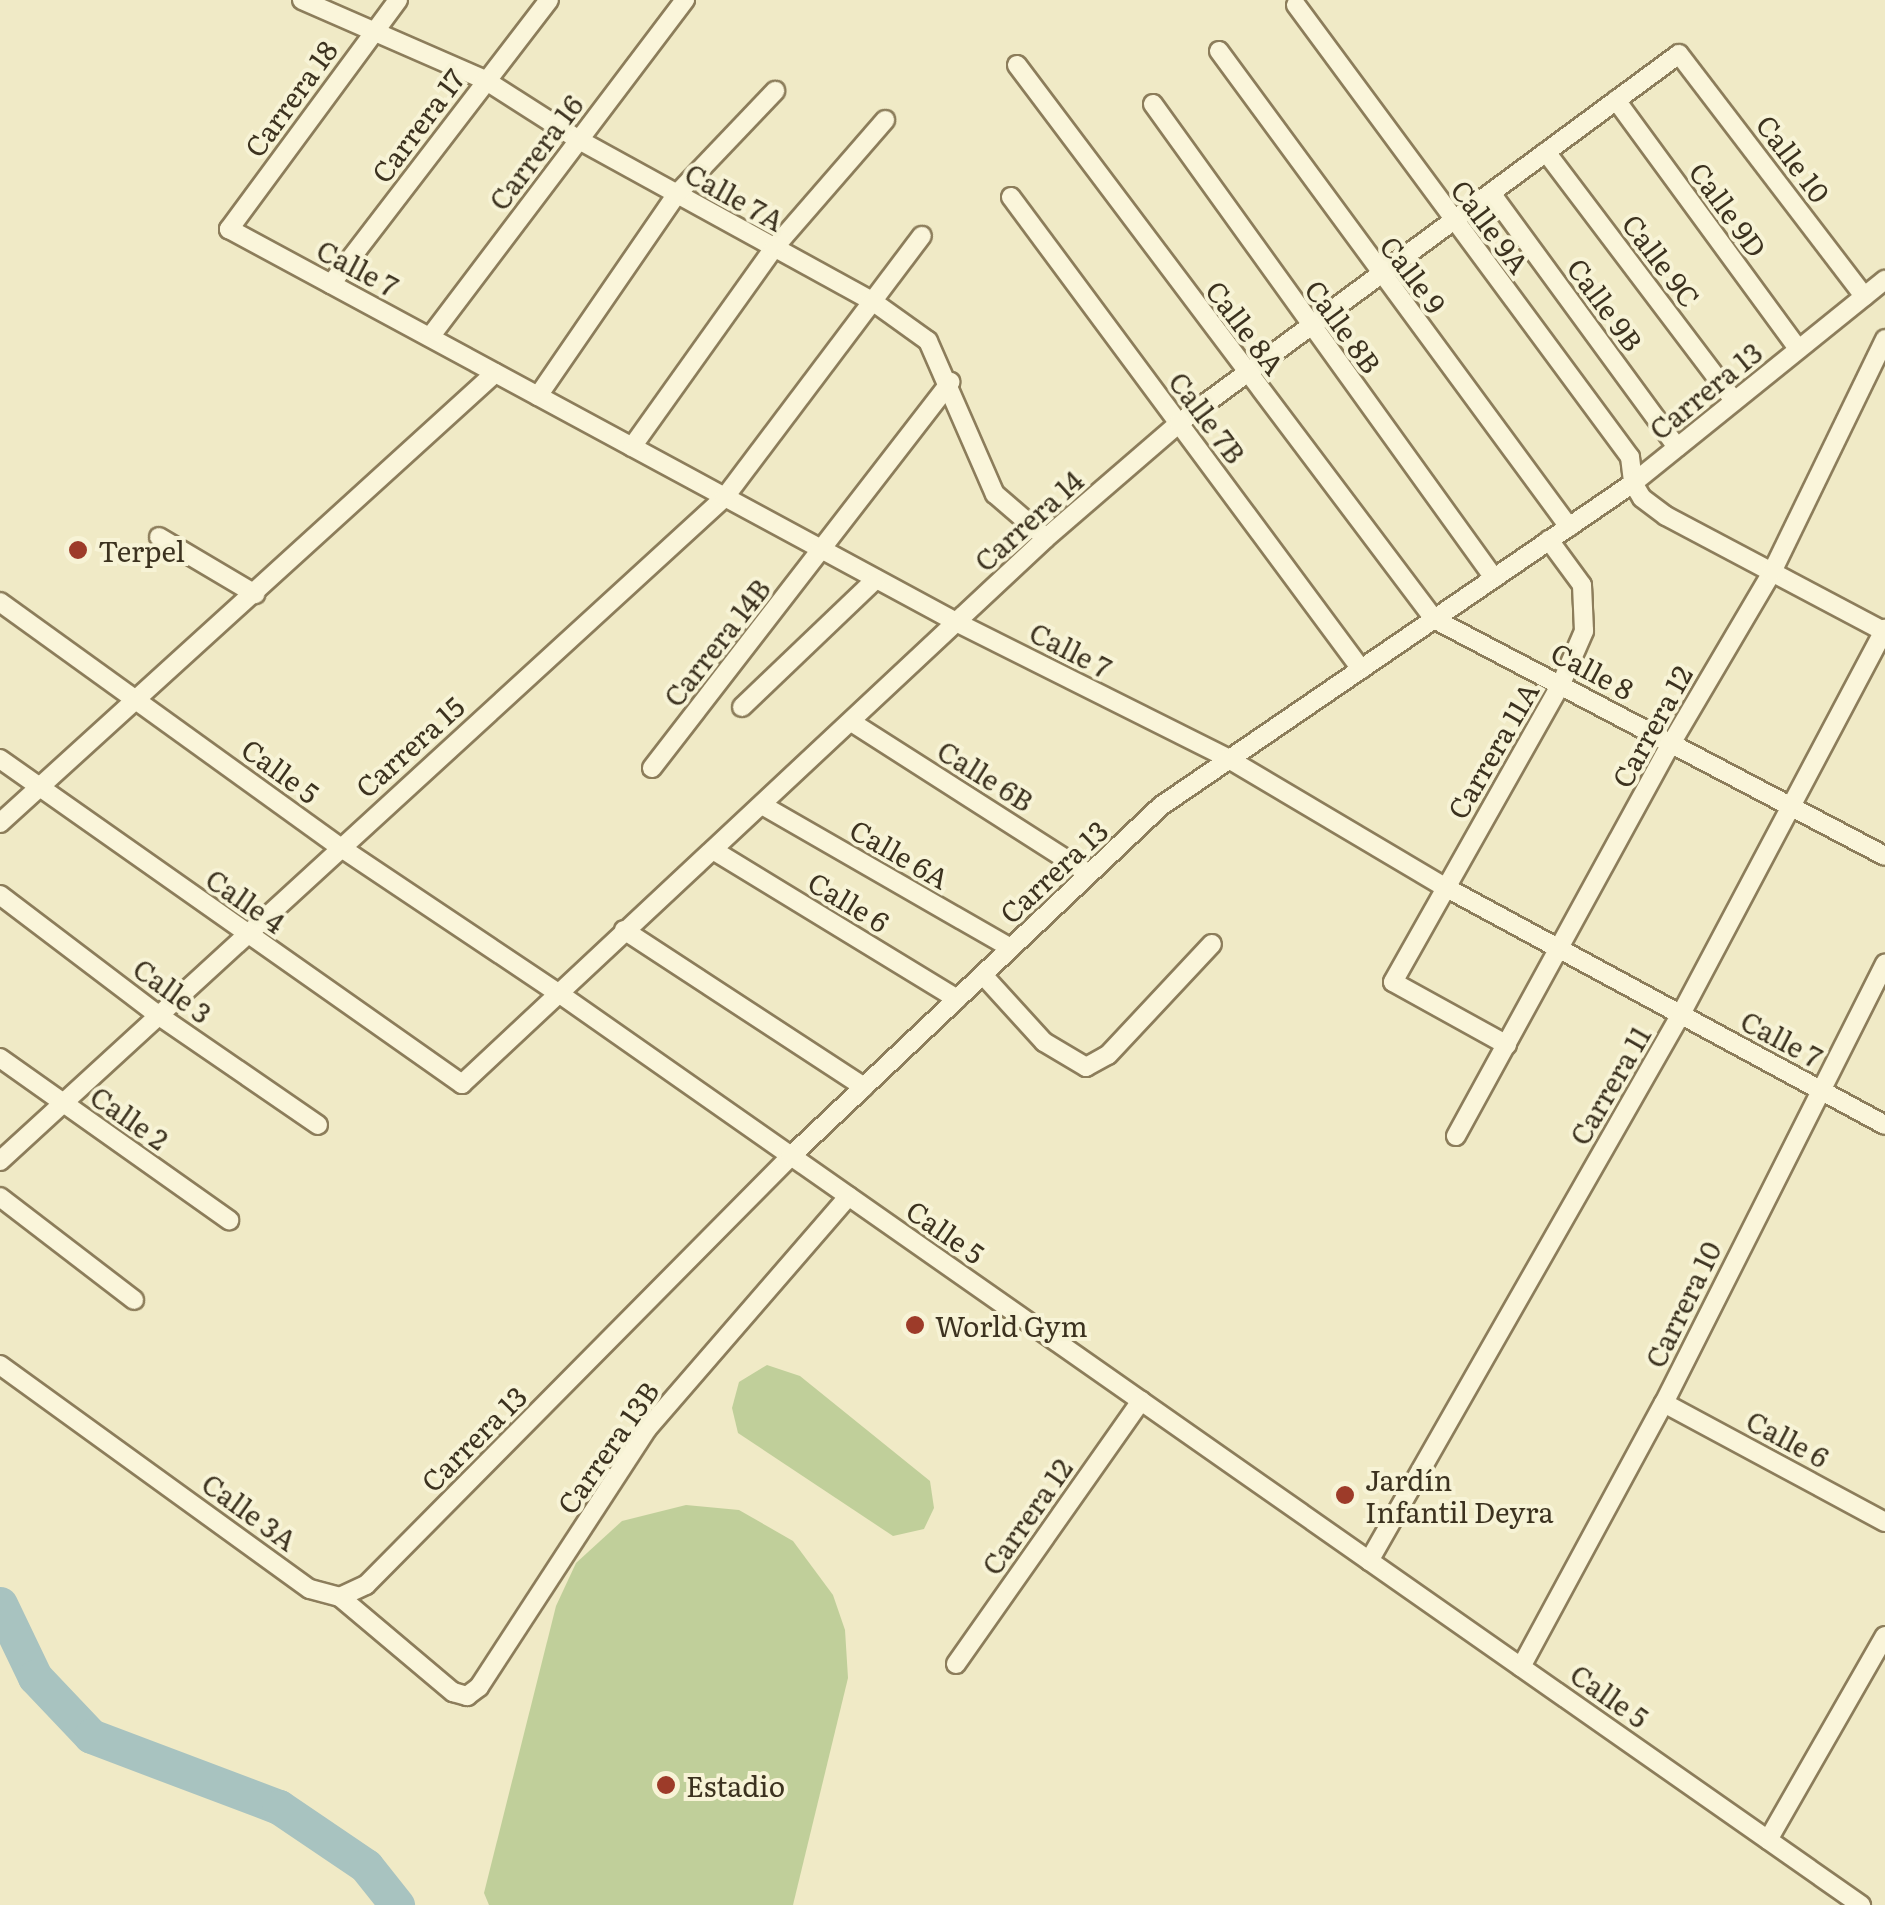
<!DOCTYPE html>
<meta charset="utf-8">
<style>
body{margin:0}
#map{position:relative;width:1885px;height:1905px;overflow:hidden;background:#f0eac6;font-family:Literata,serif}
div>[style]{position:absolute}
.green>*{inset:0;background:#c0cf9a}
.river>*{height:35px;margin:-17.5px;padding:0 17.5px;transform-origin:17.5px;border-radius:17.5px;background:#a8c3c0}
.roads{filter:drop-shadow(2px 0 #8c7d5b) drop-shadow(-2px 0 #8c7d5b) drop-shadow(0 2px #8c7d5b) drop-shadow(0 -2px #8c7d5b)}
.minor>*{height:18px;margin:-9px;padding:0 9px;transform-origin:9px;border-radius:9px;background:#faf5da}
.dots>*{width:28px;height:28px;translate:-50% -50%;box-sizing:border-box;border:5px solid #f7f3d6;border-radius:50%}
span{translate:-50% -50%;white-space:nowrap;text-align:center;line-height:1.15;-webkit-text-stroke:8px #f7f3d6;paint-order:stroke}
.street-label{font-size:28px;color:#3c321f}
.poi-label{font-size:28px;color:#3c321f}
.left{translate:0 -50%;text-align:left}
</style>
<div id="map">
<div class="green">
<div style="clip-path:polygon(767px 1365px,800px 1376px,930px 1481px,934px 1508px,924px 1529px,893px 1536px,738px 1433px,732px 1408px,739px 1382px)"></div>
<div style="clip-path:polygon(686px 1505px,739px 1510px,793px 1541px,833px 1595px,845px 1630px,848px 1678px,793px 1905px,489px 1905px,484px 1893px,556px 1606px,576px 1563px,622px 1521px)"></div>
</div>
<div class="river">
<div style="left:0;top:1604px;width:81px;rotate:64.4deg"></div>
<div style="left:35px;top:1677px;width:81px;rotate:46.5deg"></div>
<div style="left:91px;top:1736px;width:201px;rotate:20.7deg"></div>
<div style="left:279px;top:1807px;width:105px;rotate:34.1deg"></div>
<div style="left:366px;top:1866px;width:50px;rotate:51.5deg"></div>
</div>
<div class="roads">
<div class="minor">
<div style="left:302px;top:0;width:200px;rotate:23.6deg"></div>
<div style="left:485px;top:80px;width:112px;rotate:32.6deg"></div>
<div style="left:579px;top:140px;width:338px;rotate:28.8deg"></div>
<div style="left:875px;top:303px;width:65px;rotate:35.6deg"></div>
<div style="left:928px;top:341px;width:167px;rotate:66.4deg"></div>
<div style="left:995px;top:494px;width:67px;rotate:40.8deg"></div>
<div style="left:398px;top:0;width:285px;rotate:126.4deg"></div>
<div style="left:229px;top:229px;width:829px;rotate:28.39deg"></div>
<div style="left:958px;top:623px;width:303px;rotate:26.6deg"></div>
<div style="left:1229px;top:759px;width:251px;rotate:30.7deg"></div>
<div style="left:1445px;top:887px;width:500px;rotate:28.41deg"></div>
<div style="left:1296px;top:5px;width:562px;rotate:53.54deg"></div>
<div style="left:1630px;top:457px;width:26px;rotate:83deg"></div>
<div style="left:1633px;top:483px;width:17px;rotate:59deg"></div>
<div style="left:1642px;top:498px;width:30px;rotate:37deg"></div>
<div style="left:1666px;top:516px;width:248px;rotate:27.9deg"></div>
<div style="left:1219px;top:51px;width:591px;rotate:53.67deg"></div>
<div style="left:1017px;top:65px;width:693px;rotate:53.03deg"></div>
<div style="left:1434px;top:619px;width:509px;rotate:27.72deg"></div>
<div style="left:1616px;top:100px;width:308px;rotate:53.8deg"></div>
<div style="left:1153px;top:104px;width:584px;rotate:54.27deg"></div>
<div style="left:1546px;top:152px;width:312px;rotate:52.9deg"></div>
<div style="left:1491px;top:193px;width:315px;rotate:53.8deg"></div>
<div style="left:1011px;top:197px;width:588px;rotate:53.44deg"></div>
<div style="left:331px;top:284px;width:358px;rotate:-52.5deg"></div>
<div style="left:430px;top:337px;width:423px;rotate:-52.9deg"></div>
<div style="left:538px;top:396px;width:244px;rotate:-55.5deg"></div>
<div style="left:676px;top:195px;width:144px;rotate:-46.4deg"></div>
<div style="left:632px;top:447px;width:243px;rotate:-54.5deg"></div>
<div style="left:773px;top:249px;width:171px;rotate:-49deg"></div>
<div style="left:159px;top:537px;width:112px;rotate:30.7deg"></div>
<div style="left:0;top:602px;width:419px;rotate:35.8deg"></div>
<div style="left:340px;top:847px;width:261px;rotate:33.8deg"></div>
<div style="left:557px;top:992px;width:1592px;rotate:35deg"></div>
<div style="left:742px;top:707px;width:185px;rotate:-43.7deg"></div>
<div style="left:853px;top:723px;width:280px;rotate:32.6deg"></div>
<div style="left:0;top:759px;width:565px;rotate:35.12deg"></div>
<div style="left:462px;top:1084px;width:799px;rotate:-43.07deg"></div>
<div style="left:1046px;top:538px;width:176px;rotate:-40.8deg"></div>
<div style="left:1179px;top:423px;width:621px;rotate:-36.43deg"></div>
<div style="left:1679px;top:54px;width:305px;rotate:52.6deg"></div>
<div style="left:652px;top:768px;width:488px;rotate:-52.3deg"></div>
<div style="left:762px;top:805px;width:287px;rotate:29.9deg"></div>
<div style="left:0;top:823px;width:669px;rotate:-42.27deg"></div>
<div style="left:713px;top:850px;width:286px;rotate:31.4deg"></div>
<div style="left:0;top:895px;width:198px;rotate:37.2deg"></div>
<div style="left:158px;top:1015px;width:194px;rotate:34.5deg"></div>
<div style="left:624px;top:930px;width:287px;rotate:33.2deg"></div>
<div style="left:983px;top:975px;width:91px;rotate:47.7deg"></div>
<div style="left:1044px;top:1042px;width:49px;rotate:30.8deg"></div>
<div style="left:1086px;top:1067px;width:25px;rotate:-29deg"></div>
<div style="left:1108px;top:1055px;width:152px;rotate:-46.9deg"></div>
<div style="left:1507px;top:1045px;width:130px;rotate:-151.1deg"></div>
<div style="left:1393px;top:982px;width:342px;rotate:-60.6deg"></div>
<div style="left:1561px;top:684px;width:58px;rotate:-66.5deg"></div>
<div style="left:1584px;top:631px;width:46px;rotate:-92.5deg"></div>
<div style="left:1582px;top:585px;width:56px;rotate:-126.3deg"></div>
<div style="left:0;top:1058px;width:281px;rotate:35.3deg"></div>
<div style="left:1456px;top:1136px;width:449px;rotate:-61.3deg"></div>
<div style="left:1672px;top:742px;width:197px;rotate:-59.5deg"></div>
<div style="left:1772px;top:572px;width:259px;rotate:-64.1deg"></div>
<div style="left:0;top:1161px;width:983px;rotate:-42.49deg"></div>
<div style="left:725px;top:497px;width:327px;rotate:-53deg"></div>
<div style="left:0;top:1197px;width:169px;rotate:37.5deg"></div>
<div style="left:0;top:1365px;width:382px;rotate:35.9deg"></div>
<div style="left:310px;top:1589px;width:31px;rotate:15deg"></div>
<div style="left:340px;top:1597px;width:148px;rotate:40.1deg"></div>
<div style="left:453px;top:1692px;width:15px;rotate:16deg"></div>
<div style="left:467px;top:1696px;width:15px;rotate:-37deg"></div>
<div style="left:479px;top:1687px;width:308px;rotate:-56.9deg"></div>
<div style="left:647px;top:1429px;width:308px;rotate:-49.1deg"></div>
<div style="left:1664px;top:1403px;width:251px;rotate:28.3deg"></div>
<div style="left:1369px;top:1561px;width:630px;rotate:-60.3deg"></div>
<div style="left:1681px;top:1014px;width:436px;rotate:-62.1deg"></div>
<div style="left:340px;top:1597px;width:29px;rotate:-25deg"></div>
<div style="left:366px;top:1585px;width:604px;rotate:-45.27deg"></div>
<div style="left:791px;top:1156px;width:509px;rotate:-43.41deg"></div>
<div style="left:1161px;top:806px;width:572px;rotate:-34.38deg"></div>
<div style="left:1633px;top:483px;width:324px;rotate:-38.9deg"></div>
<div style="left:956px;top:1664px;width:322px;rotate:-54.9deg"></div>
<div style="left:1521px;top:1667px;width:300px;rotate:-61.6deg"></div>
<div style="left:1664px;top:1403px;width:492px;rotate:-63.3deg"></div>
<div style="left:1768px;top:1840px;width:235px;rotate:-60.2deg"></div>
</div>
</div>
<div class="dots">
<div style="left:78px;top:550px;background:#9d3b29"></div>
<div style="left:915px;top:1325px;background:#9d3b29"></div>
<div style="left:1345px;top:1495px;background:#9d3b29"></div>
<div style="left:666px;top:1785px;background:#9d3b29"></div>
</div>
<div class="street-label">
<span style="left:290px;top:98px;rotate:-54deg">Carrera 18</span>
<span style="left:417px;top:125px;rotate:-53deg">Carrera 17</span>
<span style="left:535px;top:152px;rotate:-53deg">Carrera 16</span>
<span style="left:1794px;top:158px;rotate:53deg">Calle 10</span>
<span style="left:735px;top:196px;rotate:29deg">Calle 7A</span>
<span style="left:1729px;top:209px;rotate:54deg">Calle 9D</span>
<span style="left:1491px;top:226px;rotate:53deg">Calle 9A</span>
<span style="left:1662px;top:260px;rotate:53deg">Calle 9C</span>
<span style="left:358px;top:267px;rotate:28deg">Calle 7</span>
<span style="left:1414px;top:274px;rotate:53deg">Calle 9</span>
<span style="left:1606px;top:304px;rotate:54deg">Calle 9B</span>
<span style="left:1344px;top:326px;rotate:54deg">Calle 8B</span>
<span style="left:1246px;top:327px;rotate:53deg">Calle 8A</span>
<span style="left:1705px;top:390px;rotate:-39deg">Carrera 13</span>
<span style="left:1208px;top:417px;rotate:53deg">Calle 7B</span>
<span style="left:1028px;top:520px;rotate:-42deg">Carrera 14</span>
<span style="left:716px;top:642px;rotate:-52deg">Carrera 14B</span>
<span style="left:1071px;top:649px;rotate:27deg">Calle 7</span>
<span style="left:1593px;top:670px;rotate:28deg">Calle 8</span>
<span style="left:1651px;top:726px;rotate:-61deg">Carrera 12</span>
<span style="left:409px;top:746px;rotate:-42deg">Carrera 15</span>
<span style="left:1492px;top:750px;rotate:-60deg">Carrera 11A</span>
<span style="left:281px;top:770px;rotate:36deg">Calle 5</span>
<span style="left:986px;top:775px;rotate:32deg">Calle 6B</span>
<span style="left:900px;top:853px;rotate:30deg">Calle 6A</span>
<span style="left:1053px;top:871px;rotate:-43deg">Carrera 13</span>
<span style="left:246px;top:900px;rotate:35deg">Calle 4</span>
<span style="left:849px;top:901px;rotate:31deg">Calle 6</span>
<span style="left:173px;top:990px;rotate:36deg">Calle 3</span>
<span style="left:1782px;top:1038px;rotate:28deg">Calle 7</span>
<span style="left:1609px;top:1085px;rotate:-60deg">Carrera 11</span>
<span style="left:130px;top:1117px;rotate:35deg">Calle 2</span>
<span style="left:946px;top:1231px;rotate:35deg">Calle 5</span>
<span style="left:1682px;top:1304px;rotate:-64deg">Carrera 10</span>
<span style="left:473px;top:1438px;rotate:-45deg">Carrera 13</span>
<span style="left:1788px;top:1438px;rotate:28deg">Calle 6</span>
<span style="left:607px;top:1447px;rotate:-55deg">Carrera 13B</span>
<span style="left:250px;top:1511px;rotate:36deg">Calle 3A</span>
<span style="left:1026px;top:1516px;rotate:-55deg">Carrera 12</span>
<span style="left:1610px;top:1695px;rotate:35deg">Calle 5</span>
</div>
<div class="poi-label">
<span class="left" style="left:98px;top:550px">Terpel</span>
<span class="left" style="left:935px;top:1325px">World Gym</span>
<span class="left" style="left:1365px;top:1495px">Jardín<br>Infantil Deyra</span>
<span class="left" style="left:686px;top:1785px">Estadio</span>
</div>
</div>
